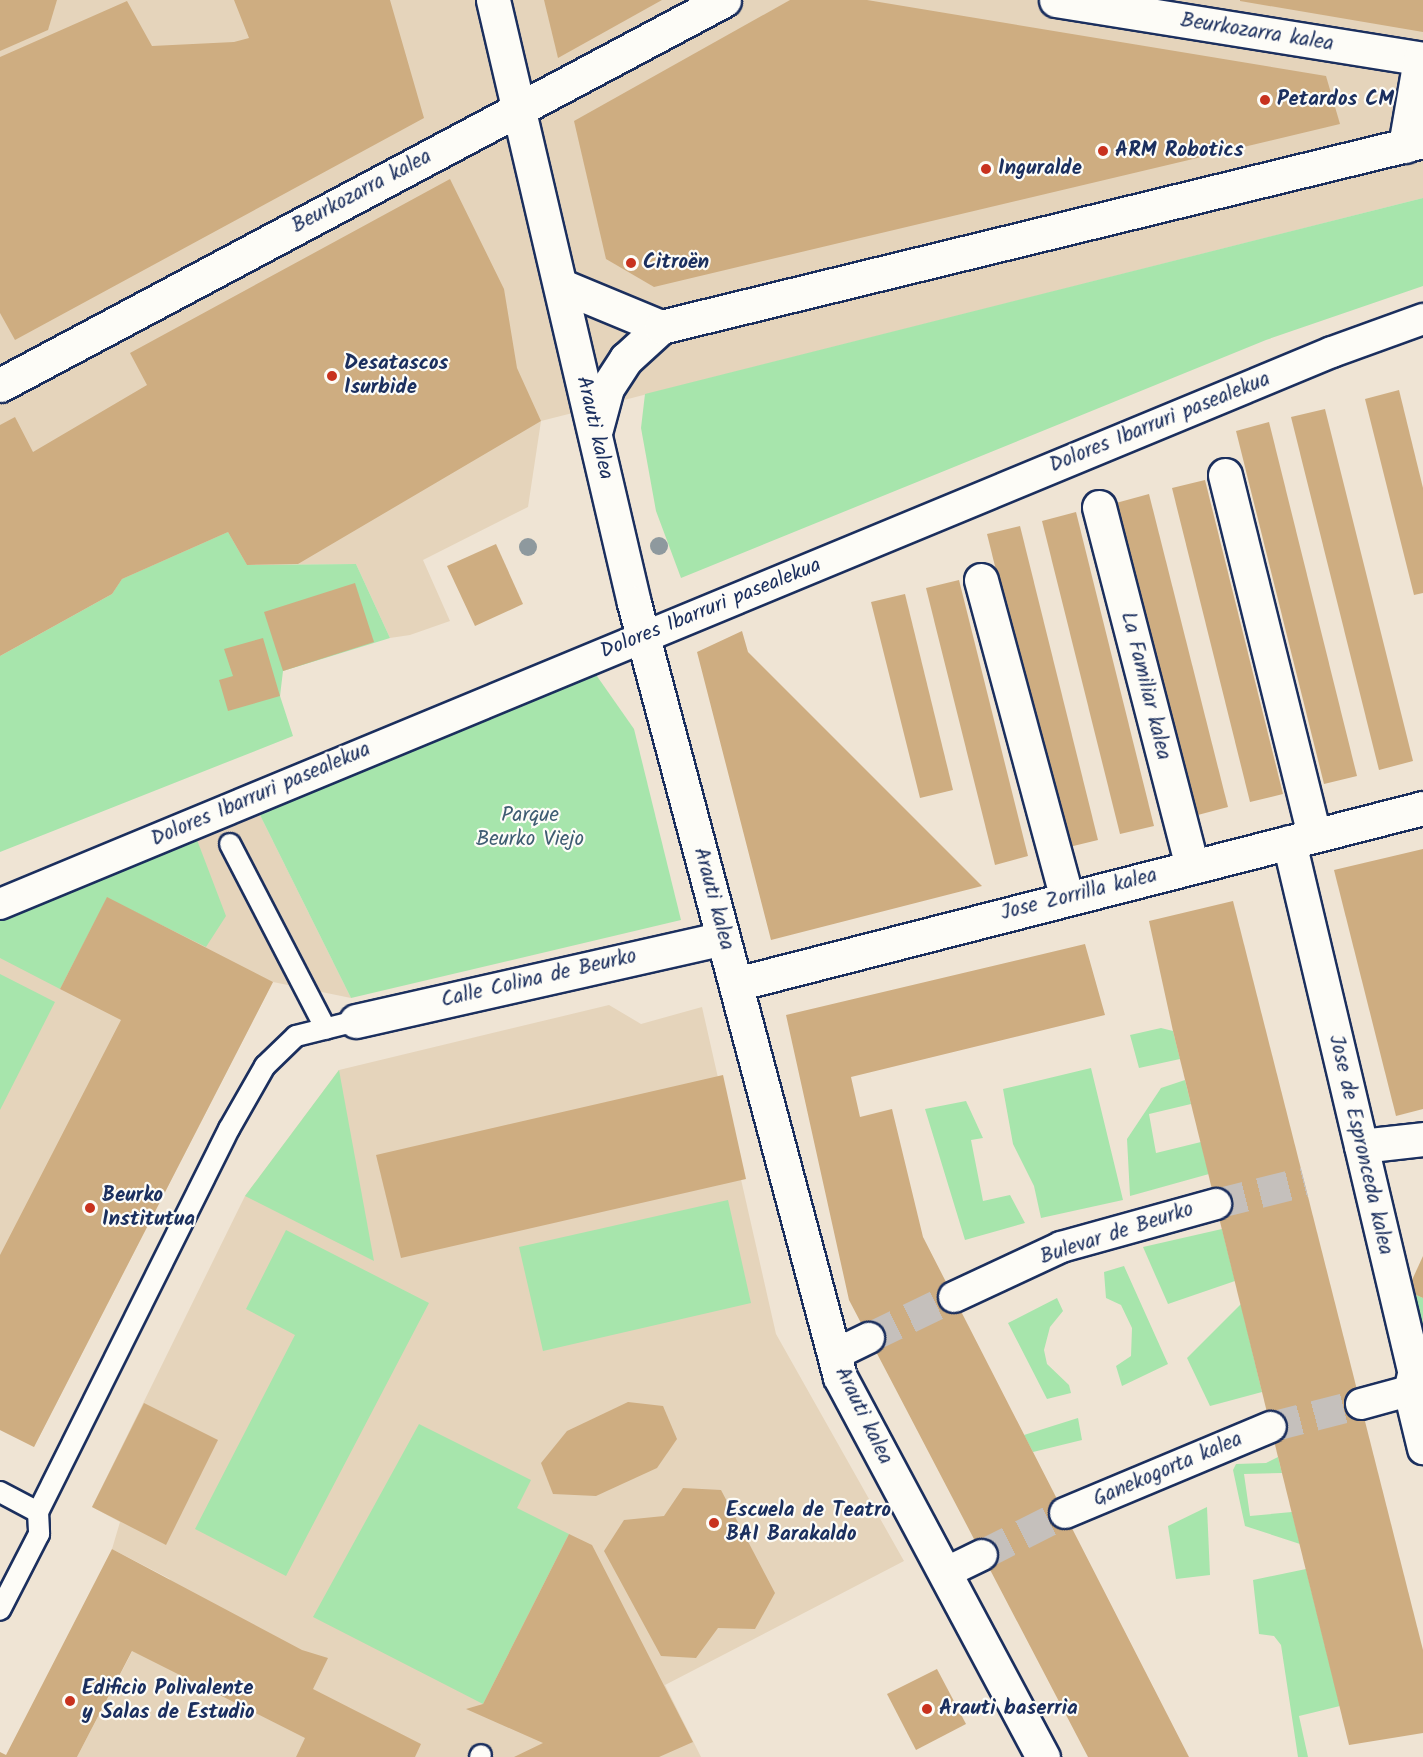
<!DOCTYPE html>
<meta charset="utf-8">
<style>
body{margin:0}
#map{position:relative;width:1423px;height:1757px;overflow:hidden;background:#efe4d4;font-family:Kalam,sans-serif}
div>[style]{position:absolute}
.built>*{inset:0;background:#e5d4bb}
.green>*{inset:0;background:#a7e5ac}
.building>*{inset:0;background:#cead81}
.pedestrian-tunnel>*{height:30px;margin-top:-15px;transform-origin:0;background:repeating-linear-gradient(90deg,#c5c0bc 0 30px,transparent 0 45px)}
.roads{filter:drop-shadow(2px 0 #1b2f5e) drop-shadow(-2px 0 #1b2f5e) drop-shadow(0 2px #1b2f5e) drop-shadow(0 -2px #1b2f5e)}
.service>*{height:20px;margin:-10px;padding:0 10px;transform-origin:10px;border-radius:10px;background:#fdfcf7}
.pedestrian>*{height:30px;margin:-15px;padding:0 15px;transform-origin:15px;border-radius:15px;background:#fdfcf7}
.minor>*{height:33px;margin:-16.5px;padding:0 16.5px;transform-origin:16.5px;border-radius:16.5px;background:#fdfcf7}
.trees>*{width:18px;height:18px;margin:-9px;border-radius:50%;background:#8e999e}
.dots>*{width:16px;height:16px;translate:-50% -50%;box-sizing:border-box;border:3px solid #fdfcf7;border-radius:50%}
span{translate:-50% -50%;white-space:nowrap;text-align:center;line-height:1.15;-webkit-text-stroke:4.5px #fdfcf7;paint-order:stroke}
.street-label{font-size:21px;color:#1b2f5e}
.poi-label{font-size:21px;color:#1b2f5e;font-weight:700}
.left{translate:0 -50%;text-align:left}
.park-label{font-size:21px;color:#3e5c72}
</style>
<div id="map">
<div class="built">
<div style="clip-path:polygon(0 0,1423px 0,1423px 198px,541px 421px,528px 507px,423px 560px,450px 621px,410px 635px,390px 638px,356px 564px,247px 565px,112px 594px,0 656px)"></div>
<div style="clip-path:polygon(255px 805px,351px 998px,273px 982px,34px 1447px,0 1430px,0 913px)"></div>
<div style="clip-path:polygon(609px 1005px,641px 1024px,702px 1007px,776px 1334px,904px 1561px,665px 1685px,701px 1757px,77px 1757px,170px 1579px,112px 1549px,120px 1522px,92px 1507px,245px 1196px,339px 1070px)"></div>
</div>
<div class="green">
<div style="clip-path:polygon(1423px 198px,1423px 286px,1266px 340px,681px 578px,656px 511px,641px 428px,645px 394px)"></div>
<div style="clip-path:polygon(228px 532px,247px 565px,356px 564px,390px 638px,283px 671px,280px 696px,293px 736px,0 852px,0 656px,112px 594px,122px 579px)"></div>
<div style="clip-path:polygon(592px 669px,634px 729px,681px 920px,351px 998px,255px 805px)"></div>
<div style="clip-path:polygon(194px 832px,226px 916px,206px 947px,107px 898px,60px 989px,0 958px,0 913px)"></div>
<div style="clip-path:polygon(0 974px,55px 1002px,0 1110px)"></div>
<div style="clip-path:polygon(1161px 1028px,1173px 1031px,1180px 1059px,1139px 1068px,1130px 1035px)"></div>
<div style="clip-path:polygon(1091px 1068px,1123px 1200px,1041px 1218px,1034px 1186px,1013px 1144px,1003px 1089px)"></div>
<div style="clip-path:polygon(339px 1070px,374px 1261px,245px 1196px)"></div>
<div style="clip-path:polygon(1185px 1080px,1191px 1104px,1149px 1114px,1156px 1153px,1201px 1142px,1209px 1174px,1130px 1196px,1127px 1139px,1161px 1088px)"></div>
<div style="clip-path:polygon(966px 1101px,983px 1138px,971px 1140px,983px 1201px,1010px 1195px,1025px 1223px,965px 1240px,925px 1109px)"></div>
<div style="clip-path:polygon(728px 1200px,751px 1303px,543px 1351px,519px 1247px)"></div>
<div style="clip-path:polygon(1222px 1229px,1235px 1281px,1168px 1304px,1143px 1247px)"></div>
<div style="clip-path:polygon(286px 1230px,429px 1303px,286px 1576px,195px 1529px,295px 1335px,246px 1309px)"></div>
<div style="clip-path:polygon(1124px 1266px,1168px 1364px,1122px 1386px,1116px 1366px,1131px 1356px,1132px 1328px,1121px 1305px,1106px 1298px,1104px 1272px)"></div>
<div style="clip-path:polygon(1407px 1291px,1423px 1298px,1423px 1352px)"></div>
<div style="clip-path:polygon(1057px 1298px,1063px 1311px,1050px 1327px,1044px 1350px,1047px 1364px,1069px 1385px,1071px 1393px,1047px 1399px,1008px 1323px)"></div>
<div style="clip-path:polygon(1241px 1304px,1262px 1392px,1210px 1406px,1187px 1358px)"></div>
<div style="clip-path:polygon(1078px 1418px,1082px 1440px,1033px 1452px,1024px 1435px)"></div>
<div style="clip-path:polygon(419px 1424px,531px 1480px,517px 1508px,569px 1534px,483px 1704px,313px 1617px)"></div>
<div style="clip-path:polygon(1278px 1457px,1282px 1473px,1244px 1474px,1250px 1516px,1292px 1512px,1300px 1544px,1245px 1526px,1233px 1470px,1236px 1464px,1266px 1463px)"></div>
<div style="clip-path:polygon(1207px 1507px,1210px 1575px,1176px 1579px,1168px 1526px)"></div>
<div style="clip-path:polygon(1306px 1569px,1340px 1706px,1299px 1716px,1308px 1757px,1298px 1757px,1281px 1645px,1274px 1636px,1259px 1634px,1253px 1580px)"></div>
</div>
<div class="building">
<div style="clip-path:polygon(0 0,57px 0,48px 30px,0 51px)"></div>
<div style="clip-path:polygon(234px 0,390px 0,424px 118px,15px 340px,0 313px,0 57px,127px 1px,152px 46px,234px 42px,249px 38px)"></div>
<div style="clip-path:polygon(544px 0,662px 0,558px 58px)"></div>
<div style="clip-path:polygon(790px 0,867px 0,1326px 76px,1340px 124px,654px 287px,606px 259px,574px 121px)"></div>
<div style="clip-path:polygon(1240px 0,1423px 0,1423px 32px,1240px 1px)"></div>
<div style="clip-path:polygon(450px 179px,504px 289px,517px 368px,541px 421px,298px 564px,247px 565px,228px 532px,122px 579px,112px 594px,0 656px,0 425px,15px 417px,33px 452px,147px 385px,130px 353px)"></div>
<div style="clip-path:polygon(1399px 390px,1423px 488px,1423px 593px,1414px 595px,1365px 399px)"></div>
<div style="clip-path:polygon(1325px 409px,1413px 761px,1379px 770px,1291px 417px)"></div>
<div style="clip-path:polygon(1269px 422px,1357px 776px,1324px 784px,1236px 431px)"></div>
<div style="clip-path:polygon(1205px 480px,1283px 794px,1250px 802px,1172px 488px)"></div>
<div style="clip-path:polygon(1149px 494px,1228px 807px,1194px 816px,1116px 503px)"></div>
<div style="clip-path:polygon(1076px 512px,1154px 826px,1120px 834px,1042px 521px)"></div>
<div style="clip-path:polygon(1020px 526px,1098px 840px,1065px 848px,987px 534px)"></div>
<div style="clip-path:polygon(496px 544px,523px 604px,475px 626px,447px 566px)"></div>
<div style="clip-path:polygon(959px 580px,1028px 856px,995px 865px,926px 588px)"></div>
<div style="clip-path:polygon(355px 583px,374px 642px,283px 671px,264px 612px)"></div>
<div style="clip-path:polygon(905px 594px,953px 790px,920px 798px,871px 602px)"></div>
<div style="clip-path:polygon(742px 631px,748px 652px,982px 886px,771px 940px,697px 652px)"></div>
<div style="clip-path:polygon(263px 638px,280px 696px,228px 711px,219px 680px,233px 676px,224px 649px)"></div>
<div style="clip-path:polygon(1423px 849px,1423px 1109px,1396px 1116px,1334px 870px)"></div>
<div style="clip-path:polygon(107px 897px,273px 982px,34px 1447px,0 1430px,0 1255px,121px 1020px,60px 989px)"></div>
<div style="clip-path:polygon(1233px 901px,1423px 1650px,1423px 1733px,1349px 1745px,1173px 1031px,1149px 921px)"></div>
<div style="clip-path:polygon(1085px 944px,1105px 1015px,851px 1077px,860px 1117px,892px 1109px,923px 1237px,1189px 1757px,1088px 1757px,849px 1300px,786px 1015px)"></div>
<div style="clip-path:polygon(723px 1075px,746px 1179px,401px 1258px,376px 1155px)"></div>
<div style="clip-path:polygon(1423px 1256px,1423px 1298px,1407px 1291px)"></div>
<div style="clip-path:polygon(628px 1402px,663px 1406px,677px 1439px,657px 1468px,596px 1496px,553px 1494px,541px 1463px,567px 1431px)"></div>
<div style="clip-path:polygon(144px 1403px,218px 1440px,166px 1545px,92px 1507px)"></div>
<div style="clip-path:polygon(683px 1488px,721px 1490px,775px 1593px,755px 1629px,718px 1628px,696px 1658px,661px 1656px,604px 1551px,624px 1520px,664px 1516px)"></div>
<div style="clip-path:polygon(569px 1534px,592px 1545px,693px 1742px,659px 1757px,514px 1757px,543px 1743px,466px 1709px,483px 1704px)"></div>
<div style="clip-path:polygon(112px 1549px,302px 1650px,328px 1658px,313px 1689px,421px 1744px,415px 1757px,296px 1757px,305px 1738px,132px 1651px,77px 1757px,0 1757px,0 1752px,6px 1755px)"></div>
<div style="clip-path:polygon(937px 1669px,966px 1724px,916px 1750px,887px 1694px)"></div>
</div>
<div class="pedestrian-tunnel">
<div style="left:1216px;top:1204px;width:91px;rotate:-14deg"></div>
<div style="left:869px;top:1338px;width:94px;rotate:-25.8deg"></div>
<div style="left:1271px;top:1427px;width:93px;rotate:-14.3deg"></div>
<div style="left:982px;top:1555px;width:93px;rotate:-26.8deg"></div>
</div>
<div class="roads">
<div class="service">
<div style="left:230px;top:844px;width:208px;rotate:62.6deg"></div>
<div style="left:0;top:1492px;width:43px;rotate:27.8deg"></div>
<div style="left:38px;top:1512px;width:22px;rotate:87deg"></div>
<div style="left:39px;top:1534px;width:85px;rotate:117.2deg"></div>
<div style="left:38px;top:1512px;width:428px;rotate:-63.5deg"></div>
<div style="left:229px;top:1129px;width:73px;rotate:-60.3deg"></div>
<div style="left:265px;top:1066px;width:43px;rotate:-44.1deg"></div>
<div style="left:296px;top:1036px;width:62px;rotate:-14deg"></div>
<div style="left:480px;top:1757px;width:2px;rotate:-63deg"></div>
</div>
<div class="pedestrian">
<div style="left:0;top:904px;width:1442px;rotate:-22.51deg"></div>
<div style="left:1332px;top:352px;width:97px;rotate:-19.9deg"></div>
<div style="left:954px;top:1297px;width:118px;rotate:-25deg"></div>
<div style="left:1061px;top:1247px;width:161px;rotate:-15.5deg"></div>
<div style="left:834px;top:1355px;width:39px;rotate:-26deg"></div>
<div style="left:1414px;top:1370px;width:22px;rotate:103deg"></div>
<div style="left:1409px;top:1391px;width:60px;rotate:76.4deg"></div>
<div style="left:1361px;top:1404px;width:64px;rotate:-15.3deg"></div>
<div style="left:1065px;top:1513px;width:223px;rotate:-22.7deg"></div>
<div style="left:945px;top:1573px;width:41px;rotate:-25.9deg"></div>
</div>
<div class="minor">
<div style="left:493px;top:0;width:619px;rotate:76.84deg"></div>
<div style="left:634px;top:603px;width:801px;rotate:75.1deg"></div>
<div style="left:840px;top:1377px;width:431px;rotate:61.9deg"></div>
<div style="left:1056px;top:0;width:372px;rotate:9.1deg"></div>
<div style="left:1405px;top:146px;width:88px;rotate:-80.2deg"></div>
<div style="left:562px;top:286px;width:107px;rotate:22.5deg"></div>
<div style="left:0;top:385px;width:820px;rotate:-28deg"></div>
<div style="left:596px;top:429px;width:42px;rotate:-75deg"></div>
<div style="left:607px;top:388px;width:35px;rotate:-57deg"></div>
<div style="left:626px;top:359px;width:47px;rotate:-42.4deg"></div>
<div style="left:661px;top:327px;width:784px;rotate:-13.72deg"></div>
<div style="left:1225px;top:475px;width:370px;rotate:76.1deg"></div>
<div style="left:1099px;top:507px;width:371px;rotate:75.5deg"></div>
<div style="left:981px;top:580px;width:329px;rotate:74.9deg"></div>
<div style="left:1289px;top:842px;width:543px;rotate:76.68deg"></div>
<div style="left:736px;top:984px;width:709px;rotate:-14.37deg"></div>
<div style="left:356px;top:1021px;width:376px;rotate:-12.7deg"></div>
<div style="left:1361px;top:1146px;width:62px;rotate:-6.4deg"></div>
</div>
</div>
<div class="trees">
<div style="left:659px;top:546px"></div>
<div style="left:528px;top:547px"></div>
</div>
<div class="dots">
<div style="left:1265px;top:100px;background:#c8321e"></div>
<div style="left:1103px;top:151px;background:#c8321e"></div>
<div style="left:986px;top:169px;background:#c8321e"></div>
<div style="left:631px;top:263px;background:#c8321e"></div>
<div style="left:332px;top:376px;background:#c8321e"></div>
<div style="left:90px;top:1208px;background:#c8321e"></div>
<div style="left:714px;top:1523px;background:#c8321e"></div>
<div style="left:70px;top:1701px;background:#c8321e"></div>
<div style="left:927px;top:1709px;background:#c8321e"></div>
</div>
<div class="street-label">
<span style="left:1257px;top:33px;rotate:9deg">Beurkozarra kalea</span>
<span style="left:362px;top:192px;rotate:-28deg">Beurkozarra kalea</span>
<span style="left:1160px;top:423px;rotate:-22deg">Dolores Ibarruri pasealekua</span>
<span style="left:594px;top:428px;rotate:77deg">Arauti kalea</span>
<span style="left:711px;top:609px;rotate:-22deg">Dolores Ibarruri pasealekua</span>
<span style="left:1145px;top:686px;rotate:76deg">La Familiar kalea</span>
<span style="left:261px;top:795px;rotate:-23deg">Dolores Ibarruri pasealekua</span>
<span style="left:1079px;top:895px;rotate:-14deg">Jose Zorrilla kalea</span>
<span style="left:713px;top:899px;rotate:75deg">Arauti kalea</span>
<span style="left:539px;top:979px;rotate:-13deg">Calle Colina de Beurko</span>
<span style="left:1360px;top:1145px;rotate:77deg">Jose de Espronceda kalea</span>
<span style="left:1117px;top:1234px;rotate:-18deg">Bulevar de Beurko</span>
<span style="left:863px;top:1416px;rotate:64deg">Arauti kalea</span>
<span style="left:1168px;top:1470px;rotate:-23deg">Ganekogorta kalea</span>
</div>
<div class="poi-label">
<span class="left" style="left:1277px;top:100px">Petardos CM</span>
<span class="left" style="left:1115px;top:151px">ARM Robotics</span>
<span class="left" style="left:998px;top:169px">Inguralde</span>
<span class="left" style="left:643px;top:263px">Citroën</span>
<span class="left" style="left:344px;top:376px">Desatascos<br>Isurbide</span>
<span class="left" style="left:102px;top:1208px">Beurko<br>Institutua</span>
<span class="left" style="left:726px;top:1523px">Escuela de Teatro<br>BAI Barakaldo</span>
<span class="left" style="left:82px;top:1701px">Edificio Polivalente<br>y Salas de Estudio</span>
<span class="left" style="left:939px;top:1709px">Arauti baserria</span>
</div>
<div class="park-label">
<span style="left:530px;top:828px">Parque<br>Beurko Viejo</span>
</div>
</div>
